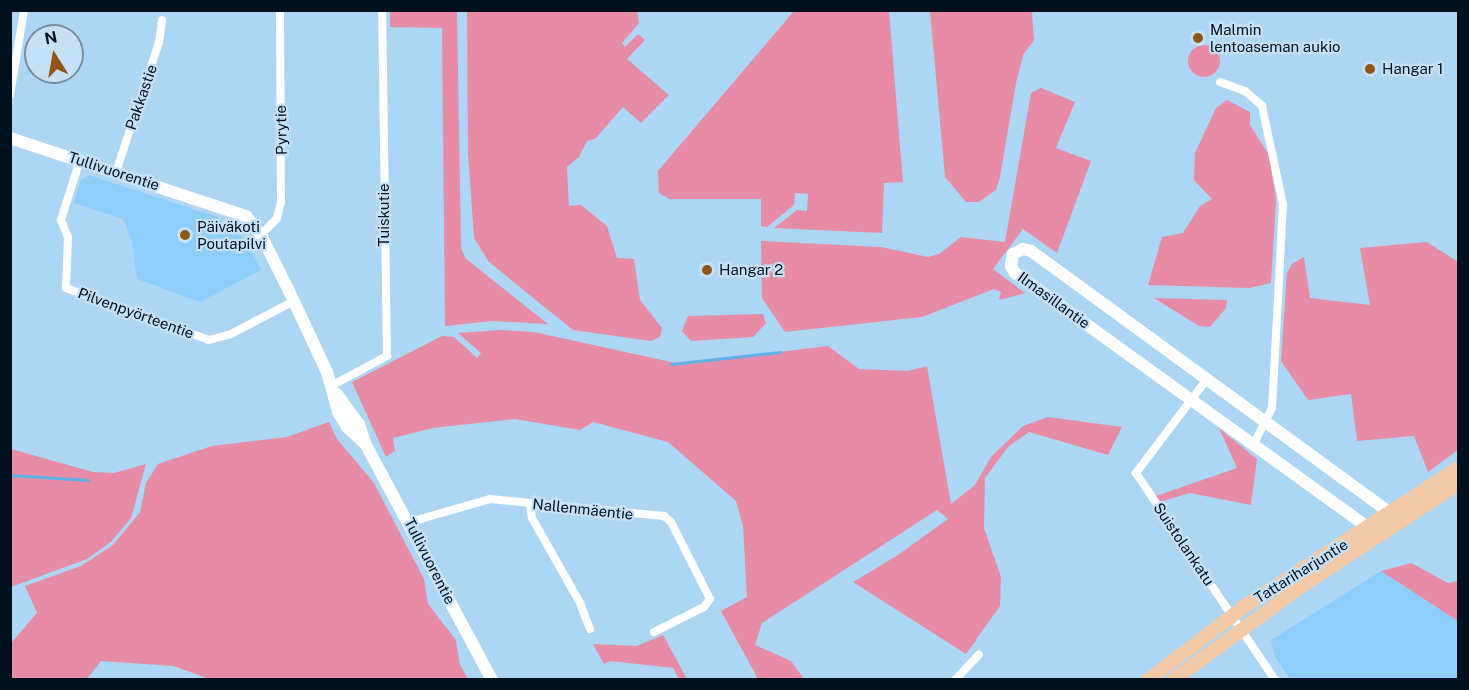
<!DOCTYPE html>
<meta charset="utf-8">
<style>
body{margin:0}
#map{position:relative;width:1469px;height:690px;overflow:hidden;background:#add6f5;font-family:"Public Sans",sans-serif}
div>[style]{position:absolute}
.built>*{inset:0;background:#8eccf9}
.green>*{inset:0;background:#e68ca6}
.round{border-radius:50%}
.stream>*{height:3px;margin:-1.5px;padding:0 1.5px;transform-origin:1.5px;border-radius:1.5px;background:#5eb0e9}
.street>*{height:8px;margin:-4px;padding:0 4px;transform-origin:4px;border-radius:4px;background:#fff}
.secondary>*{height:12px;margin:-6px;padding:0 6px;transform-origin:6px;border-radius:6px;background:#fff}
.primary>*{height:14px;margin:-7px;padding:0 7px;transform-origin:7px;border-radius:7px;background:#f2caa8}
.dots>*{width:16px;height:16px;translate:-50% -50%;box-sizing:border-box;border:3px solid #c6e1f6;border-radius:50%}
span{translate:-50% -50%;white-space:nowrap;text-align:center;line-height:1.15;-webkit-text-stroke:4.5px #c6e1f6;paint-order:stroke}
.poi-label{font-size:15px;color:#00101f}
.left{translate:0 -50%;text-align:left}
.street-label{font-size:15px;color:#00101f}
.frame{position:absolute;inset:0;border:12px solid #00101f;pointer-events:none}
.north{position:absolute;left:24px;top:24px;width:60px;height:60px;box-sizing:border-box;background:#c6e1f6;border:2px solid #778da0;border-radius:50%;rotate:349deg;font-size:16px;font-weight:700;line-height:24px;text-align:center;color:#00101f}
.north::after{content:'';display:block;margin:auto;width:21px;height:27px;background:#915515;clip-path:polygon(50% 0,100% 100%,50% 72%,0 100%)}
</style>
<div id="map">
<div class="built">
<div style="clip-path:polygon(89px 175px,217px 217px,245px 240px,261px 270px,200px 302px,137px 279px,132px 241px,123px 219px,74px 203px,81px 180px)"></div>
<div style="clip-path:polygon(1381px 571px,1458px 621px,1458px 679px,1290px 679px,1275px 657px,1271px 640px)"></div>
</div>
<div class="green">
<div style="clip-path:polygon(390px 11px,457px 11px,461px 247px,465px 258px,548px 324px,493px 321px,445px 326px,442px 28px,390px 27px)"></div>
<div style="clip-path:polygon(467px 11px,637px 11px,639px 23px,622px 43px,625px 47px,638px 34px,645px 40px,627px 59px,669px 95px,641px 123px,623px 107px,595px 139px,587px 141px,579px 157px,567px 167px,569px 206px,581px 205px,607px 226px,617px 258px,634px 259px,640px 300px,662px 328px,660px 337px,651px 341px,573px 330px,489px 262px,474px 238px,468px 153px)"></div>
<div style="clip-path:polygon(794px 11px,889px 11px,903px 182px,884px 183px,882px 233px,774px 228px,797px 210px,807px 211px,808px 194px,795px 193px,794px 205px,767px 227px,761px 226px,761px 199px,669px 199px,659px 193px,658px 171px)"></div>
<div style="clip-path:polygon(930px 11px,1032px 11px,1034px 40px,1023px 55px,1016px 83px,1000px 177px,996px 190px,979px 202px,966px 202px,945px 177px)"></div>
<div class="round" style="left:1188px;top:45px;width:32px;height:32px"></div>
<div style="clip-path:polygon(1041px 88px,1075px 102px,1056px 148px,1091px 161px,1057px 253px,1023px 229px,993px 269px,1025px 293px,999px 300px,1001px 292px,994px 289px,922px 317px,785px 332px,762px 298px,761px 241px,881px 247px,928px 257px,939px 254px,961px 237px,1005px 242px,1031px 93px)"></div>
<div style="clip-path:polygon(1227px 100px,1250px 112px,1250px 125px,1269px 155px,1276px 199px,1271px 283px,1250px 288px,1148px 285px,1162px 237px,1183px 233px,1200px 206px,1212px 199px,1194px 180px,1195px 153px,1216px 108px)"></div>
<div style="clip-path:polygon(1427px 242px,1458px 262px,1458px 450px,1428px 472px,1414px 436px,1357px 441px,1351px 394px,1308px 400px,1281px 361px,1287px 273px,1292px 264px,1304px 257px,1310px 298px,1370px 305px,1360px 248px)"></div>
<div style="clip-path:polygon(1154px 298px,1227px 300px,1226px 308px,1210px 327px,1199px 326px)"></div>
<div style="clip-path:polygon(763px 314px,766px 323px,753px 337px,691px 341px,682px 331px,688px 316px)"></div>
<div style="clip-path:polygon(500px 330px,534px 332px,680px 364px,828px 346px,859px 369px,908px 371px,927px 366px,951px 504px,975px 485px,991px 457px,1023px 426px,1048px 417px,1122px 427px,1108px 455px,1029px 432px,1008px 447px,985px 478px,984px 528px,1001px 577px,1000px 606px,966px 654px,853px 582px,898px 555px,948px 519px,937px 510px,762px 623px,755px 645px,791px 661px,804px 679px,758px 679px,721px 611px,747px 597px,743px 526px,736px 501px,668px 442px,593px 422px,580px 430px,515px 419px,433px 428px,393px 438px,395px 451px,386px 457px,352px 382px,442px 336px,454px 337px,477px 358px,481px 353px,458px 333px)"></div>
<div style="clip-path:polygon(329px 422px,337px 439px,374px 483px,424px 579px,428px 604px,456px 640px,460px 665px,468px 679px,213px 680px,173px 666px,101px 661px,87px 679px,11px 679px,11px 643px,37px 613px,25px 586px,81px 566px,113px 545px,140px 512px,146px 483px,158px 464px,212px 446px,287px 437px)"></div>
<div style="clip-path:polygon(1219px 428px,1257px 459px,1251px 505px,1190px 493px,1156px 503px,1156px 496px,1237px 468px)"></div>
<div style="clip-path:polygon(11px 449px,93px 472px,114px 473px,146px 464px,131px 518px,111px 542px,87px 559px,11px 587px)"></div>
<div style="clip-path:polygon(1411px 563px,1448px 583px,1458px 581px,1458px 621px,1381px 571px)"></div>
<div style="clip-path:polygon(663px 635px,687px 679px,679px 679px,673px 668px,610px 661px,604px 664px,593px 644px,637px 646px)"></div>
</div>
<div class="stream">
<div style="left:671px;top:364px;width:110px;rotate:-6.3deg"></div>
<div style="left:10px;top:475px;width:78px;rotate:3.7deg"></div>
</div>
<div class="street">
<div style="left:1220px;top:82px;width:27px;rotate:20deg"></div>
<div style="left:1245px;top:91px;width:23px;rotate:41deg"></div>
<div style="left:1262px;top:106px;width:101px;rotate:78deg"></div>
<div style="left:1283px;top:205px;width:203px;rotate:93.1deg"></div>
<div style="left:1272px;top:408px;width:39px;rotate:117deg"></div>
<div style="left:10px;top:95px;width:86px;rotate:-80.6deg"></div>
<div style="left:80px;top:160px;width:63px;rotate:107.6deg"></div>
<div style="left:61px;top:220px;width:18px;rotate:68deg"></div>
<div style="left:68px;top:237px;width:51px;rotate:92.2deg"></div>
<div style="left:66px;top:288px;width:152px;rotate:20deg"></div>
<div style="left:209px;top:340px;width:23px;rotate:-15deg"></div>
<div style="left:231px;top:334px;width:69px;rotate:-27.7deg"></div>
<div style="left:116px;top:172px;width:137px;rotate:-71.7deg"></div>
<div style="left:159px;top:42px;width:22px;rotate:-82deg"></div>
<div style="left:256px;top:240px;width:30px;rotate:-46deg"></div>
<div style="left:277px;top:218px;width:16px;rotate:-76deg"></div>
<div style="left:281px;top:202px;width:192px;rotate:-90.3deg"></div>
<div style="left:1207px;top:379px;width:118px;rotate:127.1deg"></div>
<div style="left:1136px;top:473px;width:249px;rotate:56.1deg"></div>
<div style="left:331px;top:386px;width:64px;rotate:-28.2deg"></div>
<div style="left:387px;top:356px;width:346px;rotate:-90.8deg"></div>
<div style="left:530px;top:504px;width:14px;rotate:82deg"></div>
<div style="left:532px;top:518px;width:98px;rotate:60.5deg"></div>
<div style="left:580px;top:603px;width:28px;rotate:69deg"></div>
<div style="left:410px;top:522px;width:83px;rotate:-16deg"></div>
<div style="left:490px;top:499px;width:175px;rotate:5.6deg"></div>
<div style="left:664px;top:516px;width:9px;rotate:41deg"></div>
<div style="left:671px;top:522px;width:86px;rotate:63.1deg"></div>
<div style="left:710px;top:599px;width:10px;rotate:127deg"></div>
<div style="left:704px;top:607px;width:56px;rotate:153.4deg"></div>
<div style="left:955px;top:680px;width:35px;rotate:-47deg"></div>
</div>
<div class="secondary">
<div style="left:10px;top:138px;width:249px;rotate:18.3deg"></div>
<div style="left:246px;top:216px;width:24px;rotate:52deg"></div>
<div style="left:261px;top:235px;width:63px;rotate:63.4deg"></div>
<div style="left:289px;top:291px;width:89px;rotate:64.9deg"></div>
<div style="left:327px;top:372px;width:41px;rotate:74.6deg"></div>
<div style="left:338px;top:412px;width:17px;rotate:59deg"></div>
<div style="left:347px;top:427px;width:26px;rotate:43deg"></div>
<div style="left:337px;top:394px;width:37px;rotate:54deg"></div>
<div style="left:359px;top:424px;width:22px;rotate:72deg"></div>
<div style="left:366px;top:445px;width:267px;rotate:61.8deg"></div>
<div style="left:1373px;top:531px;width:441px;rotate:-144.2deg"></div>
<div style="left:1015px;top:273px;width:8px;rotate:-120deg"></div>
<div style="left:1011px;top:266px;width:12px;rotate:-81deg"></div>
<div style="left:1013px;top:254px;width:11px;rotate:-27deg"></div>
<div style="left:1023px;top:249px;width:8px;rotate:14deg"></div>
<div style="left:1031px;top:251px;width:452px;rotate:36.1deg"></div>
</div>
<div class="primary">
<div style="left:1148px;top:680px;width:122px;rotate:-37.3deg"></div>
<div style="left:1245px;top:606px;width:254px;rotate:-32.9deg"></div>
<div style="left:1173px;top:680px;width:156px;rotate:-36.1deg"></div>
<div style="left:1299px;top:588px;width:190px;rotate:-33.2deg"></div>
</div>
<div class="dots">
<div style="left:1198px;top:38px;background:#915515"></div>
<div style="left:1370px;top:69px;background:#915515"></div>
<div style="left:185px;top:235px;background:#915515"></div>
<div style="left:707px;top:270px;background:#915515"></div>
</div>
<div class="poi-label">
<span class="left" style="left:1210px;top:38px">Malmin<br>lentoaseman aukio</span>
<span class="left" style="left:1382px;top:69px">Hangar 1</span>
<span class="left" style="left:197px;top:235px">Päiväkoti<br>Poutapilvi</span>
<span class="left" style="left:719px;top:270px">Hangar 2</span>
</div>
<div class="street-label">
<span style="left:141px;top:97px;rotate:-71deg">Pakkastie</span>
<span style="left:281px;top:130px;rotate:-91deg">Pyrytie</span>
<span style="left:114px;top:171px;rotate:18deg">Tullivuorentie</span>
<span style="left:384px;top:215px;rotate:-90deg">Tuiskutie</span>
<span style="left:1054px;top:300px;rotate:36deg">Ilmasillantie</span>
<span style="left:136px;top:313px;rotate:20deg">Pilvenpyörteentie</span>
<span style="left:583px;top:509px;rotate:6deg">Nallenmäentie</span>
<span style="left:1184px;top:544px;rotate:56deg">Suistolankatu</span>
<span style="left:430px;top:561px;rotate:63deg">Tullivuorentie</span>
<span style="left:1301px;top:571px;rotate:-32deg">Tattariharjuntie</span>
</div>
<div class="frame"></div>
<div class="north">N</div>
</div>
